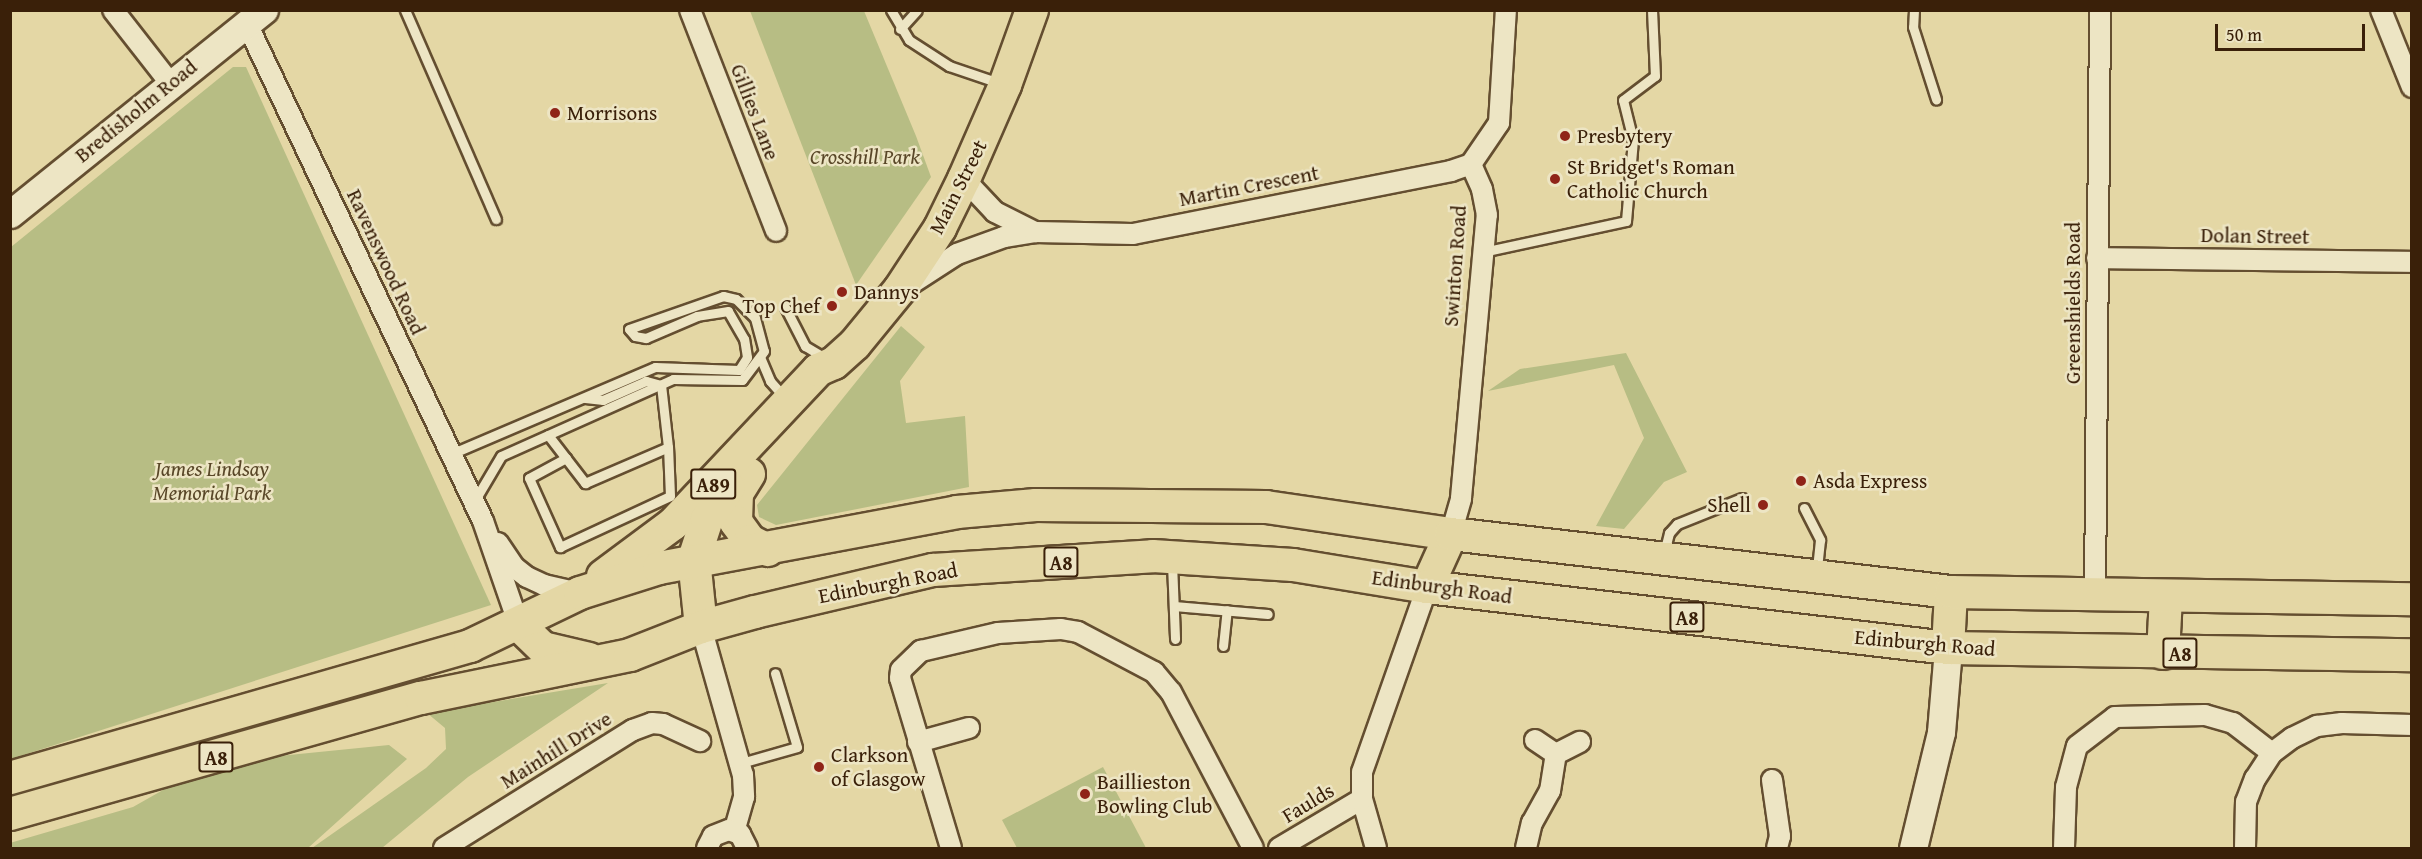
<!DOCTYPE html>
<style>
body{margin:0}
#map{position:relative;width:2422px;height:859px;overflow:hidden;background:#e4d7a5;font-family:"Gentium Book Plus",serif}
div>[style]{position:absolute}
.green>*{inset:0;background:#b7bd84}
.roads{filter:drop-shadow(2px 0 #644e30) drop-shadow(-2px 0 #644e30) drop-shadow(0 2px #644e30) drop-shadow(0 -2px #644e30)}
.lane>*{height:9px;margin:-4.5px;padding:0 4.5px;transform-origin:4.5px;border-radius:4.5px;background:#ede5c4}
.street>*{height:20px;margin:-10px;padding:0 10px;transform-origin:10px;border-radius:10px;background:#ede5c4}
.secondary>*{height:27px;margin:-13.5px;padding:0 13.5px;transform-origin:13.5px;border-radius:13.5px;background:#ede5c4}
.primary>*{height:32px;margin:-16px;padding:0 16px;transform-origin:16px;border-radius:16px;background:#e4d7a5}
.dots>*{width:16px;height:16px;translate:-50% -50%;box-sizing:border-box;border:3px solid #ede5c4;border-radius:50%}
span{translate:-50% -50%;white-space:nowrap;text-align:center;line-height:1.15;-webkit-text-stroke:5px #ede5c4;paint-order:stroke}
.shield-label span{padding:2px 4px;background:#ede5c4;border:2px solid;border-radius:4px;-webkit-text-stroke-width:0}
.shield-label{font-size:20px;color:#3a2009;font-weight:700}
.street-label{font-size:21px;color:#3a2009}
.poi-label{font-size:21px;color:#3a2009}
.left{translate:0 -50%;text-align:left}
.right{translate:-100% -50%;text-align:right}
.park-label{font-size:21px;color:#594728;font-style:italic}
.frame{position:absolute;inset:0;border:12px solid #3a2009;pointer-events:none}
.scale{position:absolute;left:2215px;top:24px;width:150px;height:27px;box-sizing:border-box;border:3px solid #3a2009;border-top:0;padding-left:8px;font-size:18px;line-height:21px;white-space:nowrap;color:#3a2009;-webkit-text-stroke:4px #ede5c4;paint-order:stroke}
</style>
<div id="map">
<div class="green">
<div style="clip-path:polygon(750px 11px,864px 11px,916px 136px,931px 177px,856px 285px)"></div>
<div style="clip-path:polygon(233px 67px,246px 67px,491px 605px,11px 759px,11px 247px)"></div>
<div style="clip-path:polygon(901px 326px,925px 347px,900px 381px,906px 423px,965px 416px,969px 487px,776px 525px,759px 517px,757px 505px)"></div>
<div style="clip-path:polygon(1626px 353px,1687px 472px,1664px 482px,1624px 529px,1596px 526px,1644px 438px,1614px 365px,1488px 391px,1520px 369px)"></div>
<div style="clip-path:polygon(608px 683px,468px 777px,382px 848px,312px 848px,426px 768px,446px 749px,445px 728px,427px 713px)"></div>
<div style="clip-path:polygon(389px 745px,407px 759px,308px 848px,11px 848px,10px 843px,133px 807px,186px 777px,248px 759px)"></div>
<div style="clip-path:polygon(1103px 767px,1146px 848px,1017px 848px,1002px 820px)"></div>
</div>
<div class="roads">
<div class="lane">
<div style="left:405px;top:10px;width:228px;rotate:66.5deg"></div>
<div style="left:891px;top:10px;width:35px;rotate:59deg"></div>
<div style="left:909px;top:40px;width:48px;rotate:33deg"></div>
<div style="left:949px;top:66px;width:53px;rotate:18.8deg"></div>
<div style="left:1914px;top:10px;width:17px;rotate:93deg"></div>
<div style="left:1913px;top:27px;width:76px;rotate:72.3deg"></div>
<div style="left:900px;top:29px;width:25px;rotate:-48deg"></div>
<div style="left:1483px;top:252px;width:146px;rotate:-12.2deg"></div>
<div style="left:1626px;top:221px;width:81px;rotate:-85.1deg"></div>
<div style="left:1633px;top:140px;width:41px;rotate:-104deg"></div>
<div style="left:1623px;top:100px;width:40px;rotate:-37deg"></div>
<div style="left:1655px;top:76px;width:66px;rotate:-92.6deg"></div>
<div style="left:785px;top:307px;width:44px;rotate:62.9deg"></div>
<div style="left:805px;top:346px;width:26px;rotate:31deg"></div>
<div style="left:760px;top:357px;width:26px;rotate:67deg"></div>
<div style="left:770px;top:381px;width:13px;rotate:48deg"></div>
<div style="left:779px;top:391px;width:10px;rotate:6deg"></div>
<div style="left:548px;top:435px;width:61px;rotate:52.4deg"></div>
<div style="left:585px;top:483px;width:90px;rotate:-23.4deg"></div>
<div style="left:668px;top:447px;width:62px;rotate:-96.4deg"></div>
<div style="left:661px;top:385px;width:16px;rotate:-165deg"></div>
<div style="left:646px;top:381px;width:47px;rotate:156.2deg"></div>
<div style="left:603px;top:400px;width:18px;rotate:-174deg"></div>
<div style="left:451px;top:454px;width:222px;rotate:-23.1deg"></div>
<div style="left:655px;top:367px;width:84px;rotate:2deg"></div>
<div style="left:739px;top:370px;width:15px;rotate:-58deg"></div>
<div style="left:747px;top:357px;width:18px;rotate:-99deg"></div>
<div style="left:744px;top:339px;width:32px;rotate:-120deg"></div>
<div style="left:728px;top:311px;width:31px;rotate:171deg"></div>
<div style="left:697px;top:316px;width:56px;rotate:156.7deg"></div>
<div style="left:646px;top:338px;width:11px;rotate:-170deg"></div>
<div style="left:635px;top:336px;width:9px;rotate:-131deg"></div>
<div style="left:629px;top:329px;width:100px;rotate:-19.3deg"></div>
<div style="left:723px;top:296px;width:13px;rotate:13deg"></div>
<div style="left:736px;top:299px;width:27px;rotate:45deg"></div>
<div style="left:755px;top:318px;width:34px;rotate:75deg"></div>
<div style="left:764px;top:351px;width:36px;rotate:127deg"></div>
<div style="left:742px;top:380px;width:69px;rotate:-179.2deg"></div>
<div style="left:673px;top:379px;width:188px;rotate:155.9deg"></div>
<div style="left:501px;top:456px;width:51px;rotate:120.6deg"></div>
<div style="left:566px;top:458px;width:42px;rotate:151.6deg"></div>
<div style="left:529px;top:478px;width:76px;rotate:65.8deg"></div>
<div style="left:560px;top:547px;width:121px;rotate:-24.9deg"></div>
<div style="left:670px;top:496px;width:49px;rotate:-92.3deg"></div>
<div style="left:1804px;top:508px;width:36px;rotate:63deg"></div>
<div style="left:1820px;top:540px;width:30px;rotate:96deg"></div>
<div style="left:1664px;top:553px;width:21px;rotate:-76deg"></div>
<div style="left:1669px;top:533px;width:12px;rotate:-48deg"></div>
<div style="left:1677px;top:524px;width:70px;rotate:-21.8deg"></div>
<div style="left:1172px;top:563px;width:76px;rotate:87.7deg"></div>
<div style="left:1174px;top:606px;width:94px;rotate:4.9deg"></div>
<div style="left:1223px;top:646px;width:36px;rotate:-84deg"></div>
<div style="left:741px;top:763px;width:58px;rotate:-15.9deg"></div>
<div style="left:797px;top:747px;width:77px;rotate:-106.6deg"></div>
</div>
<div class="street">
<div style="left:113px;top:10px;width:93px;rotate:52deg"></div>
<div style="left:690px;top:10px;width:237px;rotate:68.7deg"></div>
<div style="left:2381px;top:10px;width:83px;rotate:68.1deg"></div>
<div style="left:247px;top:24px;width:550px;rotate:64.6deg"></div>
<div style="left:483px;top:521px;width:110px;rotate:70.9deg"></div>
<div style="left:1471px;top:164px;width:50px;rotate:-55.7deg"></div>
<div style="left:1499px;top:123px;width:113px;rotate:-86.5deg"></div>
<div style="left:964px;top:179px;width:45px;rotate:46.8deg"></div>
<div style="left:995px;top:212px;width:45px;rotate:26.6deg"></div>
<div style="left:2097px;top:258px;width:315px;rotate:0.7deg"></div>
<div style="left:909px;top:285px;width:57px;rotate:-32.9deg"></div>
<div style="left:957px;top:254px;width:50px;rotate:-19.9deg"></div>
<div style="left:1004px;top:237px;width:31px;rotate:-9deg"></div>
<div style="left:1035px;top:232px;width:98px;rotate:1.2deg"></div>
<div style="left:1133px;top:234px;width:324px;rotate:-11.2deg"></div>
<div style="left:1451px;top:171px;width:21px;rotate:-19deg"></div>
<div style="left:1451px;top:534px;width:37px;rotate:-74deg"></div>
<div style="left:1461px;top:498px;width:284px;rotate:-84.8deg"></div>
<div style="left:1487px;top:215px;width:26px;rotate:-101deg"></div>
<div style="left:1482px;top:189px;width:27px;rotate:-114deg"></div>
<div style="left:498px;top:543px;width:29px;rotate:56deg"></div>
<div style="left:514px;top:567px;width:16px;rotate:38deg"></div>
<div style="left:527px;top:577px;width:19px;rotate:25deg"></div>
<div style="left:544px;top:585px;width:36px;rotate:13deg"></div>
<div style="left:2095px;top:596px;width:586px;rotate:-89.51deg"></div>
<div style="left:701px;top:627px;width:154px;rotate:74.2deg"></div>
<div style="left:743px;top:775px;width:22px;rotate:87deg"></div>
<div style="left:744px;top:797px;width:35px;rotate:106deg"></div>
<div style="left:1535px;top:740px;width:25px;rotate:34deg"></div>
<div style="left:1556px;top:754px;width:27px;rotate:-27deg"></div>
<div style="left:918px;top:742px;width:53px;rotate:-15.4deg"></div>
<div style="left:1772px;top:780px;width:57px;rotate:81.9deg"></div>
<div style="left:1780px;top:836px;width:12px;rotate:104deg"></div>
<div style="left:444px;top:848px;width:223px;rotate:-32deg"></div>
<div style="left:633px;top:730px;width:20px;rotate:-20deg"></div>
<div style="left:652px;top:723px;width:11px;rotate:5deg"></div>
<div style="left:663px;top:724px;width:41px;rotate:24.7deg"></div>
<div style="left:707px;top:848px;width:13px;rotate:-63deg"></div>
<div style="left:713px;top:836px;width:17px;rotate:-21deg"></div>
<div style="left:729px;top:830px;width:12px;rotate:20deg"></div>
<div style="left:740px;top:834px;width:16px;rotate:63deg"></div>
<div style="left:951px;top:848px;width:177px;rotate:-106.7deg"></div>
<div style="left:900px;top:678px;width:8px;rotate:-83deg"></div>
<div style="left:901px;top:670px;width:28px;rotate:-44deg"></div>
<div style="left:921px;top:651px;width:79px;rotate:-13.2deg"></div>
<div style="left:998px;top:633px;width:63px;rotate:-3.6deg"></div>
<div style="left:1061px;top:629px;width:17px;rotate:10deg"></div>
<div style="left:1078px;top:632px;width:86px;rotate:27.8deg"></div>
<div style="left:1154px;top:672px;width:26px;rotate:50deg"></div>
<div style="left:1171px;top:692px;width:176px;rotate:62.3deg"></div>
<div style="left:1279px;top:848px;width:96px;rotate:-30.6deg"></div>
<div style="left:1376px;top:848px;width:51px;rotate:-105.9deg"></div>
<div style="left:1362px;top:799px;width:27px;rotate:-90deg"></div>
<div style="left:1362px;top:772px;width:196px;rotate:-70.6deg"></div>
<div style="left:1526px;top:848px;width:26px;rotate:-77deg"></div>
<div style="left:1532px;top:823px;width:37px;rotate:-61deg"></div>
<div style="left:1550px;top:791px;width:37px;rotate:-81deg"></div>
<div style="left:2064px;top:848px;width:61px;rotate:-88.1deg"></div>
<div style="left:2066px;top:787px;width:42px;rotate:-75deg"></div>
<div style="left:2077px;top:746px;width:48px;rotate:-37.3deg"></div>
<div style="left:2115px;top:717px;width:90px;rotate:-1.3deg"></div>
<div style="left:2205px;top:715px;width:29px;rotate:16deg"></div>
<div style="left:2233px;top:723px;width:49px;rotate:37.6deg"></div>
<div style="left:2245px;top:848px;width:46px;rotate:-88.8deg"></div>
<div style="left:2246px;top:802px;width:25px;rotate:-69deg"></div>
<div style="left:2255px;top:779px;width:31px;rotate:-57deg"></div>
<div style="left:2272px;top:753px;width:25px;rotate:-37deg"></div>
<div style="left:2292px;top:738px;width:28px;rotate:-26deg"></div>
<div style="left:2317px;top:726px;width:25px;rotate:-7deg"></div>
<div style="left:2342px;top:723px;width:70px;rotate:1.6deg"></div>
</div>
<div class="secondary">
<div style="left:10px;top:214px;width:326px;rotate:-38.8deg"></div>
<div style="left:1913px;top:848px;width:119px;rotate:-76.4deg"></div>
<div style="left:1941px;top:732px;width:84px;rotate:-85.2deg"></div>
</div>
<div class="primary">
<div style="left:749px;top:474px;width:22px;rotate:122deg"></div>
<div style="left:737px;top:493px;width:29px;rotate:92deg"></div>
<div style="left:736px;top:522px;width:24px;rotate:54deg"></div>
<div style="left:750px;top:541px;width:20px;rotate:27deg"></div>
<div style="left:603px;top:576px;width:87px;rotate:-36.6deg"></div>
<div style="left:673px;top:524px;width:212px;rotate:-46.7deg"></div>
<div style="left:818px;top:370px;width:17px;rotate:-24deg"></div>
<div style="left:834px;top:363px;width:28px;rotate:-42deg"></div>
<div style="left:855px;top:344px;width:71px;rotate:-50.7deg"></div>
<div style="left:900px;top:289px;width:73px;rotate:-56.7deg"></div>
<div style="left:940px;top:228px;width:55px;rotate:-63.9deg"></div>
<div style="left:964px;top:179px;width:103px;rotate:-66.4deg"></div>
<div style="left:1005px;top:85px;width:80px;rotate:-70.2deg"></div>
<div style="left:1427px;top:587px;width:58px;rotate:-65.6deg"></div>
<div style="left:519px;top:625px;width:33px;rotate:44deg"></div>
<div style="left:543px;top:648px;width:47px;rotate:13.4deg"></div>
<div style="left:701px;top:627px;width:68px;rotate:-95.9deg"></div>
<div style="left:694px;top:559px;width:42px;rotate:-72deg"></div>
<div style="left:707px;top:519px;width:38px;rotate:-55deg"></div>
<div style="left:1948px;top:648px;width:56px;rotate:-86.9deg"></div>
<div style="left:2163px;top:653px;width:56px;rotate:-86.9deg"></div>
<div style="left:10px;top:778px;width:479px;rotate:-16deg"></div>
<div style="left:470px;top:646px;width:122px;rotate:-25.7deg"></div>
<div style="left:580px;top:593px;width:83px;rotate:-17.6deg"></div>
<div style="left:659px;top:568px;width:303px;rotate:-10.6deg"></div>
<div style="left:957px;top:512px;width:79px;rotate:-5.1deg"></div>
<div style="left:1036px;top:505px;width:230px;rotate:0.5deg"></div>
<div style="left:1266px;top:507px;width:187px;rotate:8.3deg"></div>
<div style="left:1451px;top:534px;width:503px;rotate:6.62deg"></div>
<div style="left:1951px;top:592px;width:461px;rotate:0.9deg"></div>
<div style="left:10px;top:814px;width:427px;rotate:-15.8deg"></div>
<div style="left:421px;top:698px;width:213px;rotate:-11.6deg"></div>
<div style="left:630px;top:655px;width:76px;rotate:-21.5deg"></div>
<div style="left:701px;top:627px;width:56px;rotate:-15.5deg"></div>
<div style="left:755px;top:612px;width:183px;rotate:-13.3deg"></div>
<div style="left:933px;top:570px;width:220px;rotate:-3.6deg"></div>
<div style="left:1153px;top:556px;width:140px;rotate:3.7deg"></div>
<div style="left:1293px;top:565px;width:136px;rotate:9.3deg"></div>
<div style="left:1427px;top:587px;width:525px;rotate:6.68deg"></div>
<div style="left:1948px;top:648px;width:464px;rotate:0.9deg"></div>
</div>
</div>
<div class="dots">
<div style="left:555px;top:113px;background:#8f2418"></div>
<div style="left:1565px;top:136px;background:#8f2418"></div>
<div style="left:1555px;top:179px;background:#8f2418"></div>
<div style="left:842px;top:292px;background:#8f2418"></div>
<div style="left:832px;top:306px;background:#8f2418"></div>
<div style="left:1801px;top:481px;background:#8f2418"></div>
<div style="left:1763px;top:505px;background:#8f2418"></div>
<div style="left:819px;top:767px;background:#8f2418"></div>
<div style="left:1085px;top:794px;background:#8f2418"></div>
</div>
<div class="shield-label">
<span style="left:713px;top:484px">A89</span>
<span style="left:1061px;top:562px">A8</span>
<span style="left:1687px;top:617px">A8</span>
<span style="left:2180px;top:653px">A8</span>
<span style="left:216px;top:757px">A8</span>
</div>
<div class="street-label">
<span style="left:136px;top:111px;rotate:-39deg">Bredisholm Road</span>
<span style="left:755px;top:112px;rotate:69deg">Gillies Lane</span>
<span style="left:1249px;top:186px;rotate:-11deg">Martin Crescent</span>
<span style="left:958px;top:187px;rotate:-63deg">Main Street</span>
<span style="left:2255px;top:236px;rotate:1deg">Dolan Street</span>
<span style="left:386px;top:262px;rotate:65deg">Ravenswood Road</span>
<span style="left:1455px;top:266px;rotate:-86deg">Swinton Road</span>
<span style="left:2073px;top:303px;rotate:-90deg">Greenshields Road</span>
<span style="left:888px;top:583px;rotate:-11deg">Edinburgh Road</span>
<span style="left:1442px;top:587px;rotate:8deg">Edinburgh Road</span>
<span style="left:1925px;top:643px;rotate:5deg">Edinburgh Road</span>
<span style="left:556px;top:750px;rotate:-32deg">Mainhill Drive</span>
<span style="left:1308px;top:803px;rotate:-31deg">Faulds</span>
</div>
<div class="poi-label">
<span class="left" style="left:567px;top:113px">Morrisons</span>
<span class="left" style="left:1577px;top:136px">Presbytery</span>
<span class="left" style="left:1567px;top:179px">St Bridget's Roman<br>Catholic Church</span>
<span class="left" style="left:854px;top:292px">Dannys</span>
<span class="right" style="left:820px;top:306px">Top Chef</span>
<span class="left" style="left:1813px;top:481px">Asda Express</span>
<span class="right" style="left:1751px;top:505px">Shell</span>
<span class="left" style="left:831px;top:767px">Clarkson<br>of Glasgow</span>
<span class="left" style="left:1097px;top:794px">Baillieston<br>Bowling Club</span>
</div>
<div class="park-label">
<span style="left:865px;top:157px">Crosshill Park</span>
<span style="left:212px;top:481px">James Lindsay<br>Memorial Park</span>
</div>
<div class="frame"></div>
<div class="scale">50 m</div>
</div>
